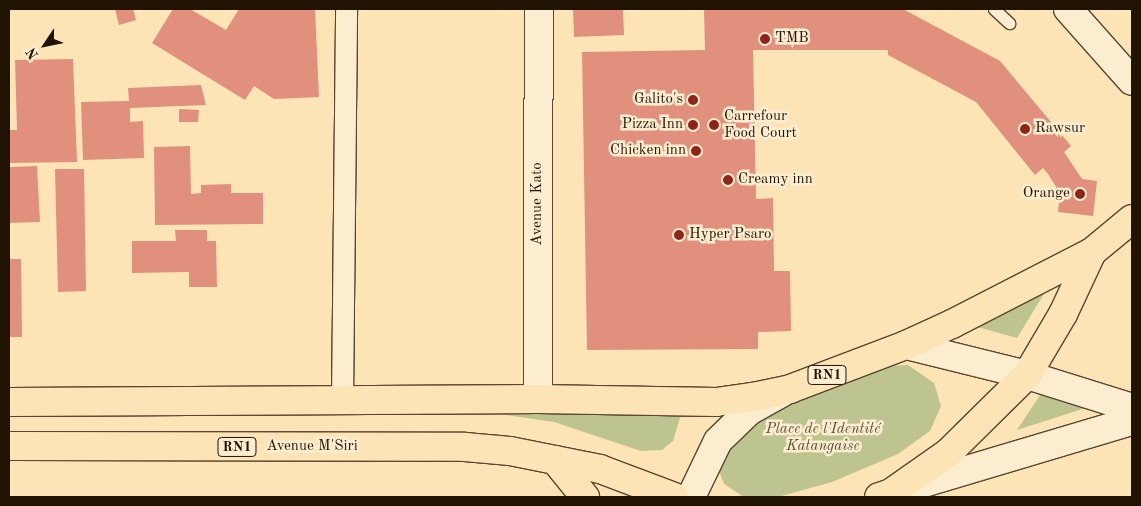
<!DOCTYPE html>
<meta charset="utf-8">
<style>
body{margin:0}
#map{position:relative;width:1141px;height:506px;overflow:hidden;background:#fce4b7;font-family:"Old Standard TT",serif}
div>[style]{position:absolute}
.green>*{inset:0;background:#bdc48f}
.building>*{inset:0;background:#e0907c}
.roads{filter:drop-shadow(1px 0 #584731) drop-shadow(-1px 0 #584731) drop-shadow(0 1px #584731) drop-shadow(0 -1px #584731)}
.service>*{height:11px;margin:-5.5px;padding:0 5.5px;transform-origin:5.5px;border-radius:5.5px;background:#fdedd0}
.minor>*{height:21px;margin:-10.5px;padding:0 10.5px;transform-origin:10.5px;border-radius:10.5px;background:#fdedd0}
.tertiary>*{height:28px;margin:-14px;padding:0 14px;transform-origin:14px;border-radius:14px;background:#fdedd0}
.secondary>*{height:28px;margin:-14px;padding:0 14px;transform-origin:14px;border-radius:14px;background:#fdedd0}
.trunk>*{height:28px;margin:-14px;padding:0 14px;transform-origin:14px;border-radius:14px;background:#fce4b7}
.dots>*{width:14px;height:14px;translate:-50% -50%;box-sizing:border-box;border:2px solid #fdedd0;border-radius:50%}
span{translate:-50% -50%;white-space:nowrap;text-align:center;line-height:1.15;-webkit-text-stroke:5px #fdedd0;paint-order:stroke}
.shield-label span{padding:1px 4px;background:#fdedd0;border:1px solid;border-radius:4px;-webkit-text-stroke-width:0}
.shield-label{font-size:14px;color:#211304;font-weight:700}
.poi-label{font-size:15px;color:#211304}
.left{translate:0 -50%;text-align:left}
.right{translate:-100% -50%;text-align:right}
.street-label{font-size:15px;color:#211304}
.park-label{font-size:15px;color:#585135;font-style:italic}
.frame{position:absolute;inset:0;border:10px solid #211304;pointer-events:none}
.north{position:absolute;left:20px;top:20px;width:50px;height:50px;-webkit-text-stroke:4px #fdedd0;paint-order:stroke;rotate:236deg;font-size:14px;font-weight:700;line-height:20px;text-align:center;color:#211304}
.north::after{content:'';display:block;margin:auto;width:18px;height:22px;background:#211304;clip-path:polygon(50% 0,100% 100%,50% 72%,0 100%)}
</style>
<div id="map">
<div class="green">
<div style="clip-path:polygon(1050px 284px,1017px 338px,974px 326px)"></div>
<div style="clip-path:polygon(908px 365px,934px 383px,941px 406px,930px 431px,898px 454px,832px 482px,778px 497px,744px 497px,724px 484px,719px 471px,718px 455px,742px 423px,880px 366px)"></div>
<div style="clip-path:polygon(1044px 389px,1098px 404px,1017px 430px)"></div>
<div style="clip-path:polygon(673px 410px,680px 418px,673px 441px,662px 450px,641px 451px,554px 422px,480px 411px)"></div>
</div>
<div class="building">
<div style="clip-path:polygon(115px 9px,133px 9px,136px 20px,119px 25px)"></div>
<div style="clip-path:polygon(173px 9px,190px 9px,226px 30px,239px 9px,315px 9px,319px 97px,274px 99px,254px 86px,245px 100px,152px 43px)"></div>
<div style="clip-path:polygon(573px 9px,623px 9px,624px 35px,574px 37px)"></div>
<div style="clip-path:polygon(704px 9px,903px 9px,1000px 61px,1071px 146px,1064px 152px,1082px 179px,1097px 181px,1093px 216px,1058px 212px,1060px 193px,1048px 174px,1043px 168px,1035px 175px,976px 102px,888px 55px,888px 50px,753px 50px,756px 199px,773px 198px,774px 271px,790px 271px,791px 331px,758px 332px,758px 349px,587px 350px,582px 52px,705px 50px)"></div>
<div style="clip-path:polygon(73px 59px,77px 162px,9px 163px,9px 130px,17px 130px,15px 60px)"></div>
<div style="clip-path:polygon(201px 85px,206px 105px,130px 108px,130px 122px,143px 121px,144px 158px,83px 160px,81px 102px,129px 101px,128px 88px)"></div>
<div style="clip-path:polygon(179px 109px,199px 110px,198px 122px,179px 122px)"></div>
<div style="clip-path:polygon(190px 146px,191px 194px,201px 193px,201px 185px,231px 184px,231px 193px,263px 193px,263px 224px,155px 225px,154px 147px)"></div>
<div style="clip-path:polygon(37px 166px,40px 222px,9px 223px,9px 167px)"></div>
<div style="clip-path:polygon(55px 169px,84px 169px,86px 291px,58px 292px)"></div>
<div style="clip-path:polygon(175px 230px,207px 230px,207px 241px,216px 241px,217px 287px,189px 287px,189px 272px,132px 273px,132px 241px,176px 241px)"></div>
<div style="clip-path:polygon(9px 259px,21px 259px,22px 337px,9px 337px)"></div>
</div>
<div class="roads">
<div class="service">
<div style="left:994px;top:9px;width:21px;rotate:43deg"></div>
</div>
<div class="minor">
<div style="left:342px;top:400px;width:391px;rotate:-89.4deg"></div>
</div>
<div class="tertiary">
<div style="left:1068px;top:9px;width:96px;rotate:48.4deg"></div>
<div style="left:538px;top:399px;width:390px;rotate:-89.9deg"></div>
</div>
<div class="secondary">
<div style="left:906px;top:345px;width:125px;rotate:13.9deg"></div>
<div style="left:1027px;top:375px;width:110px;rotate:17.4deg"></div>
<div style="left:900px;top:490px;width:242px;rotate:-16.6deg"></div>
<div style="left:691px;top:497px;width:62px;rotate:-64.3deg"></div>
<div style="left:718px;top:441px;width:43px;rotate:-44.1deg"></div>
<div style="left:749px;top:411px;width:38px;rotate:-29deg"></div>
</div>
<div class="trunk">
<div style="left:9px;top:402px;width:529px;rotate:-0.32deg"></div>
<div style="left:538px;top:399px;width:178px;rotate:1deg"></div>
<div style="left:716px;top:402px;width:37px;rotate:-8deg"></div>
<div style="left:753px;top:397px;width:38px;rotate:-12deg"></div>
<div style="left:790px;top:389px;width:124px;rotate:-20.8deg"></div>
<div style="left:906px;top:345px;width:51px;rotate:-24.5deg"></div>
<div style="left:952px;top:324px;width:157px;rotate:-27.2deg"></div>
<div style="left:1092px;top:252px;width:52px;rotate:-39.5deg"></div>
<div style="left:9px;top:446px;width:456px;rotate:0.1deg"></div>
<div style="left:465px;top:447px;width:45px;rotate:5.1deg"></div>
<div style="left:510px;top:451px;width:92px;rotate:11.3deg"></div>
<div style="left:600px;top:469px;width:79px;rotate:20.7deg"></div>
<div style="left:555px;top:460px;width:48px;rotate:51deg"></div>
<div style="left:879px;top:497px;width:13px;rotate:-18deg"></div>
<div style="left:891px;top:493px;width:70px;rotate:-35.1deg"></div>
<div style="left:948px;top:453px;width:111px;rotate:-44.6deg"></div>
<div style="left:1027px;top:375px;width:71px;rotate:-59.5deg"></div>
<div style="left:1063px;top:314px;width:68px;rotate:-64.9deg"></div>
</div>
</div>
<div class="dots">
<div style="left:765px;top:39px;background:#8f2418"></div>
<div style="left:693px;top:100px;background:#8f2418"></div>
<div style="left:693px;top:125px;background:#8f2418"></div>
<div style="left:714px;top:125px;background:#8f2418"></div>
<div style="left:1025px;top:129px;background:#8f2418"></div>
<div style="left:696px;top:151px;background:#8f2418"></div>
<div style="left:728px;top:180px;background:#8f2418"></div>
<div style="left:1080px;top:194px;background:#8f2418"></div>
<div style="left:679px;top:235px;background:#8f2418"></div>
</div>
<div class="shield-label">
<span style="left:827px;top:375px">RN1</span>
<span style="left:237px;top:447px">RN1</span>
</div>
<div class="poi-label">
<span class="left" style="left:775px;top:39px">TMB</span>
<span class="right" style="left:683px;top:100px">Galito's</span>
<span class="left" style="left:724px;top:125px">Carrefour<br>Food Court</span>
<span class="right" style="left:683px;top:125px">Pizza Inn</span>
<span class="left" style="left:1035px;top:129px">Rawsur</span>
<span class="right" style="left:686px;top:151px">Chicken inn</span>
<span class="left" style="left:738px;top:180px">Creamy inn</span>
<span class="right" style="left:1070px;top:194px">Orange</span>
<span class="left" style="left:689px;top:235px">Hyper Psaro</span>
</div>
<div class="street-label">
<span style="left:538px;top:204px;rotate:-90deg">Avenue Kato</span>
<span style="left:312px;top:447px">Avenue M'Siri</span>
</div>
<div class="park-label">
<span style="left:823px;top:438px">Place de l'Identité<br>Katangaise</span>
</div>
<div class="frame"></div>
<div class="north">N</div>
</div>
